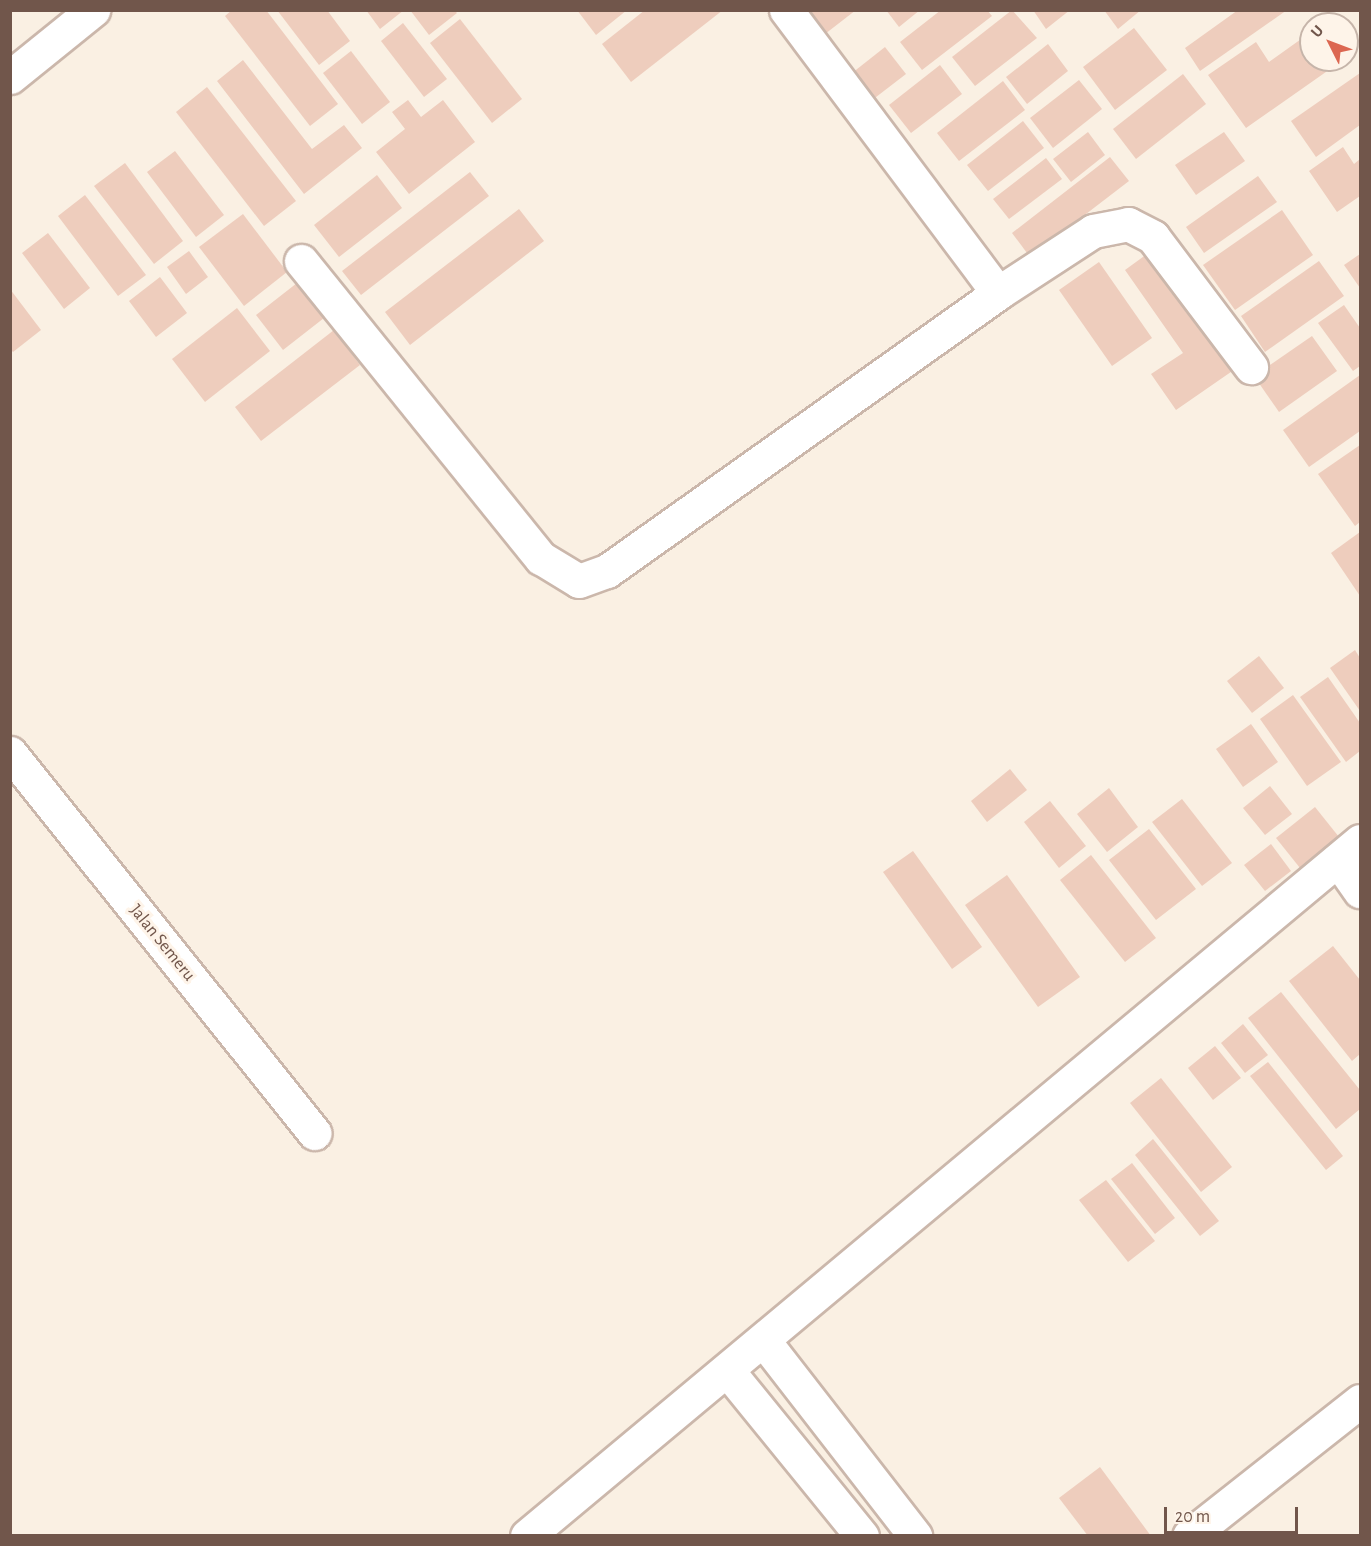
<!DOCTYPE html>
<style>
body{margin:0}
#map{position:relative;width:1371px;height:1546px;overflow:hidden;background:#faf0e3;font-family:"Alegreya Sans",sans-serif}
div>[style]{position:absolute}
.building>*{inset:0;background:#eecdbd}
.roads{filter:drop-shadow(2px 0 #cbb7ab) drop-shadow(-2px 0 #cbb7ab) drop-shadow(0 2px #cbb7ab) drop-shadow(0 -2px #cbb7ab)}
.minor>*{height:33px;margin:-16.5px;padding:0 16.5px;transform-origin:16.5px;border-radius:16.5px;background:#fff}
span{translate:-50% -50%;white-space:nowrap;text-align:center;line-height:1.15;-webkit-text-stroke:6px #fef4e9;paint-order:stroke}
.street-label{font-size:18px;color:#71564b}
.frame{position:absolute;inset:0;border:12px solid #71564b;pointer-events:none}
.north{position:absolute;left:1299px;top:12px;width:60px;height:60px;box-sizing:border-box;background:#fef4e9;border:2px solid #c6b5aa;border-radius:50%;rotate:312deg;font-size:16px;font-weight:700;line-height:24px;text-align:center;color:#71564b}
.north::after{content:'';display:block;margin:auto;width:21px;height:27px;background:#dc6751;clip-path:polygon(50% 0,100% 100%,50% 72%,0 100%)}
.scale{position:absolute;left:1164px;top:1507px;width:134px;height:27px;box-sizing:border-box;border:3px solid #71564b;border-top:0;padding-left:8px;font-size:18px;line-height:21px;white-space:nowrap;color:#71564b;-webkit-text-stroke:4px #fef4e9;paint-order:stroke}
</style>
<div id="map">
<div class="building">
<div style="clip-path:polygon(232px 10px,266px 10px,338px 104px,310px 126px,225px 16px)"></div>
<div style="clip-path:polygon(277px 10px,327px 10px,350px 41px,319px 65px)"></div>
<div style="clip-path:polygon(366px 10px,404px 10px,380px 29px)"></div>
<div style="clip-path:polygon(410px 10px,454px 10px,457px 13px,429px 35px)"></div>
<div style="clip-path:polygon(577px 10px,627px 10px,596px 35px)"></div>
<div style="clip-path:polygon(645px 10px,723px 10px,631px 82px,602px 44px)"></div>
<div style="clip-path:polygon(798px 10px,856px 10px,816px 41px)"></div>
<div style="clip-path:polygon(886px 10px,920px 10px,899px 27px)"></div>
<div style="clip-path:polygon(941px 10px,987px 10px,992px 16px,922px 70px,900px 42px)"></div>
<div style="clip-path:polygon(1012px 10px,1037px 38px,975px 86px,952px 57px)"></div>
<div style="clip-path:polygon(1033px 10px,1070px 10px,1046px 29px)"></div>
<div style="clip-path:polygon(1104px 10px,1141px 10px,1118px 29px)"></div>
<div style="clip-path:polygon(1238px 10px,1287px 10px,1200px 71px,1185px 48px)"></div>
<div style="clip-path:polygon(460px 19px,522px 99px,492px 123px,430px 43px)"></div>
<div style="clip-path:polygon(403px 23px,447px 79px,424px 97px,381px 41px)"></div>
<div style="clip-path:polygon(1134px 28px,1167px 70px,1115px 110px,1083px 67px)"></div>
<div style="clip-path:polygon(1311px 32px,1311px 60px,1343px 60px,1246px 128px,1208px 75px,1256px 42px,1269px 62px)"></div>
<div style="clip-path:polygon(1347px 41px,1355px 52px,1347px 57px)"></div>
<div style="clip-path:polygon(1048px 44px,1068px 71px,1027px 104px,1006px 77px)"></div>
<div style="clip-path:polygon(885px 47px,906px 74px,867px 104px,847px 77px)"></div>
<div style="clip-path:polygon(351px 51px,390px 102px,362px 124px,323px 73px)"></div>
<div style="clip-path:polygon(243px 60px,312px 149px,344px 125px,362px 148px,304px 194px,217px 81px)"></div>
<div style="clip-path:polygon(940px 65px,962px 94px,911px 133px,889px 105px)"></div>
<div style="clip-path:polygon(1360px 73px,1360px 125px,1316px 157px,1291px 121px)"></div>
<div style="clip-path:polygon(1183px 74px,1206px 104px,1136px 159px,1113px 129px)"></div>
<div style="clip-path:polygon(1079px 80px,1102px 109px,1053px 148px,1030px 118px)"></div>
<div style="clip-path:polygon(1003px 81px,1025px 110px,959px 161px,937px 133px)"></div>
<div style="clip-path:polygon(207px 87px,296px 201px,264px 226px,176px 112px)"></div>
<div style="clip-path:polygon(408px 100px,421px 117px,443px 100px,475px 142px,409px 194px,376px 152px,405px 129px,392px 112px)"></div>
<div style="clip-path:polygon(1023px 121px,1044px 148px,988px 191px,967px 165px)"></div>
<div style="clip-path:polygon(1088px 132px,1105px 155px,1071px 182px,1053px 159px)"></div>
<div style="clip-path:polygon(1224px 132px,1245px 161px,1196px 195px,1175px 165px)"></div>
<div style="clip-path:polygon(1343px 147px,1354px 164px,1360px 159px,1360px 196px,1337px 212px,1309px 171px)"></div>
<div style="clip-path:polygon(175px 151px,224px 215px,196px 237px,147px 172px)"></div>
<div style="clip-path:polygon(1110px 157px,1129px 181px,1030px 257px,1012px 233px)"></div>
<div style="clip-path:polygon(1046px 158px,1062px 179px,1009px 219px,993px 199px)"></div>
<div style="clip-path:polygon(125px 163px,183px 241px,154px 264px,94px 186px)"></div>
<div style="clip-path:polygon(470px 172px,489px 196px,361px 295px,342px 271px)"></div>
<div style="clip-path:polygon(377px 175px,402px 208px,339px 257px,314px 225px)"></div>
<div style="clip-path:polygon(1258px 176px,1277px 202px,1204px 253px,1186px 227px)"></div>
<div style="clip-path:polygon(85px 195px,146px 275px,118px 296px,58px 216px)"></div>
<div style="clip-path:polygon(519px 209px,544px 241px,410px 345px,385px 312px)"></div>
<div style="clip-path:polygon(1282px 210px,1313px 255px,1235px 310px,1203px 265px)"></div>
<div style="clip-path:polygon(243px 214px,287px 272px,244px 306px,199px 247px)"></div>
<div style="clip-path:polygon(48px 233px,90px 288px,64px 309px,22px 253px)"></div>
<div style="clip-path:polygon(1158px 246px,1241px 365px,1176px 410px,1151px 374px,1183px 353px,1125px 270px)"></div>
<div style="clip-path:polygon(189px 251px,208px 277px,186px 294px,167px 267px)"></div>
<div style="clip-path:polygon(1360px 254px,1360px 288px,1344px 265px)"></div>
<div style="clip-path:polygon(1319px 261px,1344px 296px,1265px 352px,1241px 316px)"></div>
<div style="clip-path:polygon(1099px 262px,1152px 338px,1112px 366px,1059px 290px)"></div>
<div style="clip-path:polygon(160px 277px,187px 313px,156px 337px,129px 301px)"></div>
<div style="clip-path:polygon(297px 283px,324px 318px,283px 350px,256px 315px)"></div>
<div style="clip-path:polygon(10px 289px,41px 330px,13px 352px,10px 349px)"></div>
<div style="clip-path:polygon(1344px 305px,1360px 328px,1360px 366px,1353px 371px,1318px 323px)"></div>
<div style="clip-path:polygon(237px 308px,270px 351px,205px 402px,172px 359px)"></div>
<div style="clip-path:polygon(334px 330px,360px 365px,261px 441px,235px 407px)"></div>
<div style="clip-path:polygon(1312px 336px,1337px 371px,1279px 412px,1254px 376px)"></div>
<div style="clip-path:polygon(1360px 375px,1360px 431px,1309px 467px,1283px 430px)"></div>
<div style="clip-path:polygon(1360px 445px,1360px 522px,1355px 526px,1318px 474px)"></div>
<div style="clip-path:polygon(1360px 532px,1360px 596px,1331px 553px)"></div>
<div style="clip-path:polygon(1355px 650px,1360px 658px,1360px 711px,1330px 668px)"></div>
<div style="clip-path:polygon(1259px 656px,1284px 688px,1252px 713px,1227px 681px)"></div>
<div style="clip-path:polygon(1328px 677px,1360px 723px,1360px 751px,1346px 762px,1300px 697px)"></div>
<div style="clip-path:polygon(1293px 695px,1341px 762px,1307px 786px,1260px 719px)"></div>
<div style="clip-path:polygon(1251px 724px,1278px 762px,1243px 787px,1216px 749px)"></div>
<div style="clip-path:polygon(1010px 769px,1027px 790px,987px 822px,971px 801px)"></div>
<div style="clip-path:polygon(1270px 786px,1292px 814px,1265px 835px,1243px 808px)"></div>
<div style="clip-path:polygon(1109px 788px,1138px 827px,1107px 852px,1077px 814px)"></div>
<div style="clip-path:polygon(1182px 799px,1232px 863px,1202px 886px,1152px 822px)"></div>
<div style="clip-path:polygon(1050px 801px,1086px 846px,1059px 868px,1024px 822px)"></div>
<div style="clip-path:polygon(1315px 807px,1339px 837px,1300px 868px,1276px 838px)"></div>
<div style="clip-path:polygon(1149px 829px,1196px 889px,1156px 920px,1109px 860px)"></div>
<div style="clip-path:polygon(1271px 844px,1291px 871px,1265px 891px,1244px 865px)"></div>
<div style="clip-path:polygon(913px 851px,982px 947px,952px 969px,883px 872px)"></div>
<div style="clip-path:polygon(1091px 855px,1156px 938px,1125px 962px,1060px 880px)"></div>
<div style="clip-path:polygon(1007px 875px,1080px 977px,1038px 1007px,965px 905px)"></div>
<div style="clip-path:polygon(1333px 946px,1360px 980px,1360px 1054px,1352px 1061px,1289px 981px)"></div>
<div style="clip-path:polygon(1281px 992px,1360px 1090px,1360px 1109px,1336px 1129px,1248px 1018px)"></div>
<div style="clip-path:polygon(1243px 1024px,1268px 1055px,1245px 1073px,1221px 1043px)"></div>
<div style="clip-path:polygon(1215px 1046px,1241px 1078px,1213px 1100px,1188px 1068px)"></div>
<div style="clip-path:polygon(1268px 1062px,1343px 1156px,1326px 1170px,1250px 1076px)"></div>
<div style="clip-path:polygon(1161px 1078px,1232px 1167px,1201px 1192px,1130px 1103px)"></div>
<div style="clip-path:polygon(1153px 1139px,1219px 1221px,1200px 1236px,1135px 1155px)"></div>
<div style="clip-path:polygon(1132px 1163px,1175px 1218px,1155px 1234px,1111px 1179px)"></div>
<div style="clip-path:polygon(1106px 1180px,1155px 1241px,1128px 1262px,1079px 1200px)"></div>
<div style="clip-path:polygon(1100px 1467px,1151px 1536px,1088px 1536px,1059px 1498px)"></div>
</div>
<div class="roads">
<div class="minor">
<div style="left:10px;top:77px;width:107px;rotate:-38.9deg"></div>
<div style="left:301px;top:261px;width:382px;rotate:51.1deg"></div>
<div style="left:541px;top:558px;width:44px;rotate:31.2deg"></div>
<div style="left:579px;top:581px;width:30px;rotate:-20deg"></div>
<div style="left:607px;top:571px;width:480px;rotate:-35.4deg"></div>
<div style="left:998px;top:293px;width:354px;rotate:-126.8deg"></div>
<div style="left:998px;top:293px;width:113px;rotate:-33.1deg"></div>
<div style="left:1093px;top:231px;width:36px;rotate:-11deg"></div>
<div style="left:1128px;top:224px;width:28px;rotate:27deg"></div>
<div style="left:1153px;top:237px;width:163px;rotate:53deg"></div>
<div style="left:10px;top:753px;width:487px;rotate:51.3deg"></div>
<div style="left:1338px;top:860px;width:38px;rotate:55deg"></div>
<div style="left:764px;top:1341px;width:247px;rotate:52.2deg"></div>
<div style="left:727px;top:1370px;width:214px;rotate:50.9deg"></div>
<div style="left:527px;top:1536px;width:1085px;rotate:-39.84deg"></div>
<div style="left:1189px;top:1536px;width:218px;rotate:-38.3deg"></div>
</div>
</div>
<div class="street-label">
<span style="left:162px;top:943px;rotate:51deg">Jalan Semeru</span>
</div>
<div class="frame"></div>
<div class="north">U</div>
<div class="scale">20 m</div>
</div>
